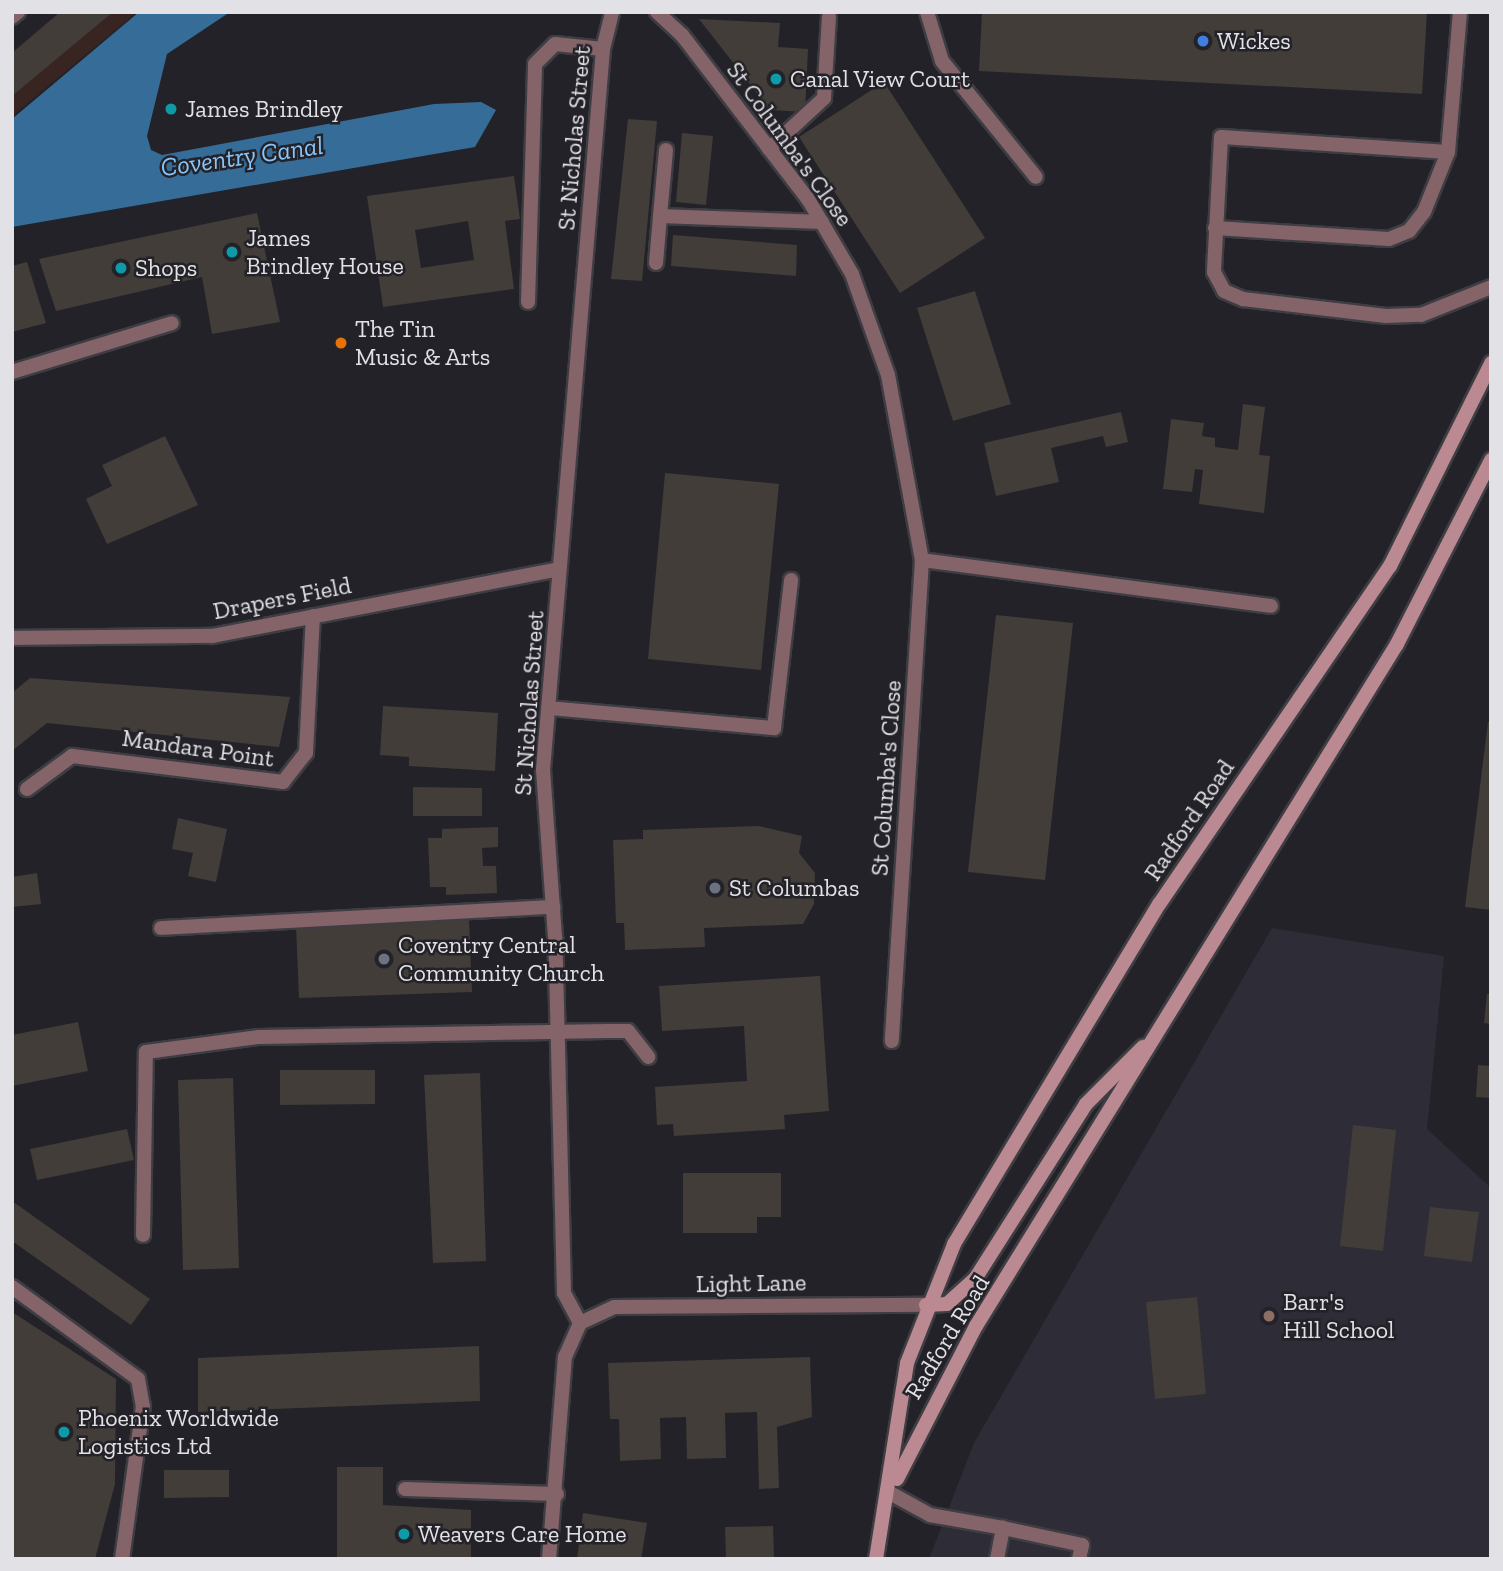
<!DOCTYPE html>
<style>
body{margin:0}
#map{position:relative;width:1503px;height:1571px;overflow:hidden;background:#232228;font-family:"Zilla Slab",serif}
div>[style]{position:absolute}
.commercial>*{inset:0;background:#382522}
.built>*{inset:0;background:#2e2c37}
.water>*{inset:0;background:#366c98}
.building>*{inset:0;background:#423d38}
.roads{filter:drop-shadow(2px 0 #3e3d42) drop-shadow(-2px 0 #3e3d42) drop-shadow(0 2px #3e3d42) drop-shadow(0 -2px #3e3d42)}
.service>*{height:14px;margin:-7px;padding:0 7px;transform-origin:7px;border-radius:7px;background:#846469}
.minor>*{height:14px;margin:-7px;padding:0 7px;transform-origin:7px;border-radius:7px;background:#846469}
.tertiary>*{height:14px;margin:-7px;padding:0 7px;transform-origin:7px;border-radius:7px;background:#846469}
.secondary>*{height:14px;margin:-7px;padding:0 7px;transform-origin:7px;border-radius:7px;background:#bb8991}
.dots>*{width:19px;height:19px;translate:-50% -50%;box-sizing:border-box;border:4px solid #232228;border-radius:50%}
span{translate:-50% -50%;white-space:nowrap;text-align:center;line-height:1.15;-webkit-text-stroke:5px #232228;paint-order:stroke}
.poi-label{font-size:24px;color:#e2e1e5}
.left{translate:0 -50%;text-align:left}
.street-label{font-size:24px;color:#e2e1e5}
.water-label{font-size:26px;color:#89c5f9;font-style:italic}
.frame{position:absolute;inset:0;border:14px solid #e2e1e5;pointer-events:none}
</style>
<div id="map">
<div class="commercial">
<div style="clip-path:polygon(60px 12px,137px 12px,12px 116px,12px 53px)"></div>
</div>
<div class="built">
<div style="clip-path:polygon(1272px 928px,1444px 956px,1427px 1129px,1491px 1188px,1491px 1559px,929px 1559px,974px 1443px)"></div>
</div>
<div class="water">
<div style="clip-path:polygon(139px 12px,230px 12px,167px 54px,147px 136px,151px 150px,162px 155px,434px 104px,481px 102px,496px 110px,475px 147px,12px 227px,12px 119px)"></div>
</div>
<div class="building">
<div style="clip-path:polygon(60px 12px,113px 12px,12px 96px,12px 53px)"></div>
<div style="clip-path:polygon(982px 12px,1427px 12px,1422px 94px,979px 71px)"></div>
<div style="clip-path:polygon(699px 19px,780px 23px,778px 47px,808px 49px,805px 112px,770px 110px)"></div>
<div style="clip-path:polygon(884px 82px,985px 238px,900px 293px,799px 137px)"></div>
<div style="clip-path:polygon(628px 119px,657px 121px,642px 281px,611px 279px)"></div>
<div style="clip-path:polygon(682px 133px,713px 136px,706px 205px,676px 202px)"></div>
<div style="clip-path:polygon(evenodd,514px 176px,520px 219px,505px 221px,514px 289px,383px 307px,367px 196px,514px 176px,468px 221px,474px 260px,421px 268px,415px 230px,468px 221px)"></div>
<div style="clip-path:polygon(257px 213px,280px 322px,212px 334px,202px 277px,56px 311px,39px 259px)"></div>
<div style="clip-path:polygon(673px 235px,797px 245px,796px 276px,671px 266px)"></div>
<div style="clip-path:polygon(27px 262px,46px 323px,12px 332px,12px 266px)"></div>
<div style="clip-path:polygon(975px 291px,1011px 404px,953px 421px,917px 308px)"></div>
<div style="clip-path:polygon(1243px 404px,1265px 407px,1259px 455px,1270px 456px,1264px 513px,1199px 504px,1203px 470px,1195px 469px,1192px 492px,1163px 489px,1171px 419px,1204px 423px,1202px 436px,1215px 438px,1215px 447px,1238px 450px)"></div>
<div style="clip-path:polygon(1121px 412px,1128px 442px,1106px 447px,1103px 436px,1051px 448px,1059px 482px,996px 496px,984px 443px)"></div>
<div style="clip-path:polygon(165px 436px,198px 505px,107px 544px,86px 499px,112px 486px,102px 465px)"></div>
<div style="clip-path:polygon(665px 473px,779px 484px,761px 670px,648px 659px)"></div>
<div style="clip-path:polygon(996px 615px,1073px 623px,1045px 880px,968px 872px)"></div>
<div style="clip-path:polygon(30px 678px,290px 697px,279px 747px,47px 723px,12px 751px,12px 693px)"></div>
<div style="clip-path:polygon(383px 706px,498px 713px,495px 771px,409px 766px,409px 757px,380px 755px)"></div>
<div style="clip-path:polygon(1488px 722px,1491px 722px,1491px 910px,1465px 907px)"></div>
<div style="clip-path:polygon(413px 787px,482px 788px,482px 816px,413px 816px)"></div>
<div style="clip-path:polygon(178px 818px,227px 829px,216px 882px,188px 876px,193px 853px,172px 849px)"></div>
<div style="clip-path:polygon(759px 826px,802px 836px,799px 853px,815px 873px,814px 904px,803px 924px,704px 928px,705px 947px,625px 950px,624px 923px,616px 923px,613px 840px,643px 839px,643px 830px)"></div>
<div style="clip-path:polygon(498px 827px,498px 847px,482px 848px,483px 866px,496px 866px,497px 893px,446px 895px,446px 887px,430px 887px,428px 838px,442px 838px,442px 829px)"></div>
<div style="clip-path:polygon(37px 873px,41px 904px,12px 907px,12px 877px)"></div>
<div style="clip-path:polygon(469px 920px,472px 992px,299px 998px,296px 926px)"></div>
<div style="clip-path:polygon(820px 976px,829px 1111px,784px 1115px,785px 1129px,674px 1136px,673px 1124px,657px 1125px,655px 1087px,747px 1081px,744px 1026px,662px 1031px,659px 986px)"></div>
<div style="clip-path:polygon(1487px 994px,1491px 994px,1491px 1024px,1484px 1023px)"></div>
<div style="clip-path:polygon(78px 1022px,88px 1071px,12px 1086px,12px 1035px)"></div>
<div style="clip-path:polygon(1478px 1065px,1491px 1066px,1491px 1098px,1476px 1097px)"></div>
<div style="clip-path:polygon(280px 1070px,375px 1070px,375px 1104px,280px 1105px)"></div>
<div style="clip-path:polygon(480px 1073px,486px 1261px,433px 1263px,424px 1075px)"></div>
<div style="clip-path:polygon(233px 1078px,239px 1268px,183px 1270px,178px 1080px)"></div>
<div style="clip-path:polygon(1353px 1125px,1396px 1130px,1383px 1251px,1340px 1246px)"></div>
<div style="clip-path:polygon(127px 1129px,134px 1160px,37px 1180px,30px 1149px)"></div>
<div style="clip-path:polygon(683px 1173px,781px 1173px,781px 1217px,757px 1217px,757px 1233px,683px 1233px)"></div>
<div style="clip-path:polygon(12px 1201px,150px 1299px,131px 1325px,12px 1241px)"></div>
<div style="clip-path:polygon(1430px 1207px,1479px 1212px,1472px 1262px,1424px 1256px)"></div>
<div style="clip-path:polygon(1197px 1297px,1206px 1394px,1155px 1399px,1146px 1302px)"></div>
<div style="clip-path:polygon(12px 1312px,116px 1379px,115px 1484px,95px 1559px,12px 1559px)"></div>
<div style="clip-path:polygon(479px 1346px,480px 1401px,198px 1412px,198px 1358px)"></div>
<div style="clip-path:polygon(810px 1357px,812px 1417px,777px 1427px,779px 1488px,759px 1489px,757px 1412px,725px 1413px,726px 1458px,687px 1459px,686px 1417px,660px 1418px,661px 1459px,620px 1461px,619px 1419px,610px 1419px,608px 1363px)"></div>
<div style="clip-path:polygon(337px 1467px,383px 1467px,383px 1505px,471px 1510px,471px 1559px,337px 1559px)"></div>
<div style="clip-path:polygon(164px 1470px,229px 1470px,229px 1497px,164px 1498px)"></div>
<div style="clip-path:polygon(583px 1513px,647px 1523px,641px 1559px,577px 1559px)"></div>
<div style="clip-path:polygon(773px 1526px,774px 1559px,726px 1559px,725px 1527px)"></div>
</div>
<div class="roads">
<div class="service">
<div style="left:927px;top:12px;width:51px;rotate:73deg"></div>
<div style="left:942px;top:61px;width:149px;rotate:51deg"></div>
<div style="left:769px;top:149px;width:75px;rotate:-42.8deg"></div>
<div style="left:824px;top:98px;width:81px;rotate:-86.5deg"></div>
<div style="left:666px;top:150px;width:66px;rotate:95.2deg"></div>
<div style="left:660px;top:216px;width:162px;rotate:2.1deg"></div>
<div style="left:1448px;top:152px;width:227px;rotate:-176.2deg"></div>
<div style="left:1221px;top:137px;width:135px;rotate:93deg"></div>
<div style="left:1214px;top:272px;width:21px;rotate:62deg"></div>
<div style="left:1224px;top:291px;width:21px;rotate:23deg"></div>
<div style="left:1243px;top:299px;width:144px;rotate:6.8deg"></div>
<div style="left:1386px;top:316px;width:35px;rotate:-2deg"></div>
<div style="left:1421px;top:315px;width:75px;rotate:-21.8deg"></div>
<div style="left:1215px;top:228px;width:174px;rotate:3.6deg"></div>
<div style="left:1389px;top:239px;width:22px;rotate:-22deg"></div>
<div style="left:1409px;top:231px;width:24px;rotate:-52deg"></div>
<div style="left:1424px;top:212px;width:65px;rotate:-68.2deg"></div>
<div style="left:1448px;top:152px;width:141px;rotate:-85.1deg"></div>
<div style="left:656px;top:263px;width:47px;rotate:-85.1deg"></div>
<div style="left:528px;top:302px;width:238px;rotate:-88.3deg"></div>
<div style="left:535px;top:64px;width:28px;rotate:-45deg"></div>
<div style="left:555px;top:44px;width:48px;rotate:5.9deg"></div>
<div style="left:12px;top:372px;width:167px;rotate:-17deg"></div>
<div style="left:549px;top:708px;width:226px;rotate:5.1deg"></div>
<div style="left:774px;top:728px;width:149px;rotate:-83.4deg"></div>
<div style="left:27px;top:789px;width:56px;rotate:-36.3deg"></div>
<div style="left:72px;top:756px;width:213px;rotate:7deg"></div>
<div style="left:283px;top:782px;width:37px;rotate:-52deg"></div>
<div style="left:306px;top:753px;width:137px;rotate:-87.1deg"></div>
<div style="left:161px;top:928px;width:393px;rotate:-3.1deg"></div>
<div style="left:143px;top:1235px;width:183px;rotate:-89.1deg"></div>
<div style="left:146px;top:1052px;width:114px;rotate:-7.6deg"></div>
<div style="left:259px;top:1037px;width:348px;rotate:-1deg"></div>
<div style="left:607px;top:1031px;width:21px"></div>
<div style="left:628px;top:1031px;width:33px;rotate:52deg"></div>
<div style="left:12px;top:1287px;width:156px;rotate:36.1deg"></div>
<div style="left:138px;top:1379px;width:27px;rotate:80deg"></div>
<div style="left:143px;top:1406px;width:154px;rotate:97.8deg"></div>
<div style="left:405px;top:1489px;width:152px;rotate:1.9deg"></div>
<div style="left:890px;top:1493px;width:46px;rotate:28.8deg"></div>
<div style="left:930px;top:1515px;width:74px;rotate:10.1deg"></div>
<div style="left:997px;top:1559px;width:32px;rotate:-79deg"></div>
<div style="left:1003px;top:1528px;width:81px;rotate:12.1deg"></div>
<div style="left:1082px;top:1545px;width:14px;rotate:102deg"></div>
</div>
<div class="minor">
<div style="left:657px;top:12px;width:34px;rotate:43deg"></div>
<div style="left:682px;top:35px;width:207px;rotate:52.5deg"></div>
<div style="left:808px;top:199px;width:87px;rotate:59.6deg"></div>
<div style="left:852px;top:274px;width:107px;rotate:70.4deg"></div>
<div style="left:888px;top:375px;width:188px;rotate:79.6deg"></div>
<div style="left:922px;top:560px;width:482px;rotate:93.6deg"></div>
<div style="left:12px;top:17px;width:8px;rotate:-40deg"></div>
<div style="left:922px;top:560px;width:352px;rotate:7.5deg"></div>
<div style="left:12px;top:638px;width:200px;rotate:-0.6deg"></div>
<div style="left:212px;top:636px;width:353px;rotate:-10.9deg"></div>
<div style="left:580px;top:1323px;width:34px;rotate:-118deg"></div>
<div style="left:564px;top:1293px;width:356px;rotate:-91.4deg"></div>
<div style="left:555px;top:937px;width:167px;rotate:-94.1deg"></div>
<div style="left:543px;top:770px;width:723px;rotate:-85.24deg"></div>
<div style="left:603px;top:49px;width:38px;rotate:-76deg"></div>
</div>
<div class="tertiary">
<div style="left:549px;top:1559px;width:203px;rotate:-85.5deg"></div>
<div style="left:565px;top:1357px;width:37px;rotate:-66deg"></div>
<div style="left:580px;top:1323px;width:38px;rotate:-25deg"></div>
<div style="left:615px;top:1307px;width:311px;rotate:-0.4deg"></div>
</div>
<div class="secondary">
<div style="left:926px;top:1305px;width:21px;rotate:-3deg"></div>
<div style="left:947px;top:1304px;width:38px;rotate:-42deg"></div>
<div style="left:975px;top:1279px;width:207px;rotate:-57.6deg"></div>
<div style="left:1086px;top:1104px;width:81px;rotate:-45deg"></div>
<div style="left:897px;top:1479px;width:172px;rotate:-62.7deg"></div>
<div style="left:976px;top:1326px;width:801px;rotate:-58.31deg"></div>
<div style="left:1397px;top:644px;width:207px;rotate:-62.9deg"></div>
<div style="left:876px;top:1559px;width:198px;rotate:-81deg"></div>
<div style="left:907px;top:1363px;width:128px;rotate:-68.4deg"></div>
<div style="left:954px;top:1244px;width:398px;rotate:-58.9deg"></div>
<div style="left:1160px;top:903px;width:408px;rotate:-55.7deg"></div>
<div style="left:1390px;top:566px;width:227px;rotate:-63.5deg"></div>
</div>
</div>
<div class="dots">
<div style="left:1203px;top:41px;background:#3f7fe0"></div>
<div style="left:776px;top:79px;background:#0f9aa8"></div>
<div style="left:171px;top:109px;background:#0f9aa8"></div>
<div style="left:232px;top:252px;background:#0f9aa8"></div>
<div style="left:121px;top:268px;background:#0f9aa8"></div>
<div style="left:341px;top:343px;background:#e8710a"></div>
<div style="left:715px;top:888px;background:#6b7280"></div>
<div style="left:384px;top:959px;background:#6b7280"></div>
<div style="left:1269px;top:1316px;background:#8d6e63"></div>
<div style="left:64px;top:1432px;background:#0f9aa8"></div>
<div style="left:404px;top:1534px;background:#0f9aa8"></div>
</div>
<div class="poi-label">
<span class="left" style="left:1217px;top:41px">Wickes</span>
<span class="left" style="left:790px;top:79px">Canal View Court</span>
<span class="left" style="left:185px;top:109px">James Brindley</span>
<span class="left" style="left:246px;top:252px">James<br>Brindley House</span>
<span class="left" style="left:135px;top:268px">Shops</span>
<span class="left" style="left:355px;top:343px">The Tin<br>Music &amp; Arts</span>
<span class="left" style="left:729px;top:888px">St Columbas</span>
<span class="left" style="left:398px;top:959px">Coventry Central<br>Community Church</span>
<span class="left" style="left:1283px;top:1316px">Barr's<br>Hill School</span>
<span class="left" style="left:78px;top:1432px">Phoenix Worldwide<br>Logistics Ltd</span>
<span class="left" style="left:418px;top:1534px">Weavers Care Home</span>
</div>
<div class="street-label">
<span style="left:574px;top:138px;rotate:-85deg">St Nicholas Street</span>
<span style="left:790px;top:144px;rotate:54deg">St Columba's Close</span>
<span style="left:282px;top:598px;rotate:-11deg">Drapers Field</span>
<span style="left:529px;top:703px;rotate:-86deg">St Nicholas Street</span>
<span style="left:198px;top:748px;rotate:8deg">Mandara Point</span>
<span style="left:886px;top:778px;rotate:-86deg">St Columba's Close</span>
<span style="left:1189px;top:820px;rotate:-56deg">Radford Road</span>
<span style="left:751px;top:1283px;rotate:-1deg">Light Lane</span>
<span style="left:947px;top:1337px;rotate:-59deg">Radford Road</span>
</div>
<div class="water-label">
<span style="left:242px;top:157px;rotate:-8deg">Coventry Canal</span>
</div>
<div class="frame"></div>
</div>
